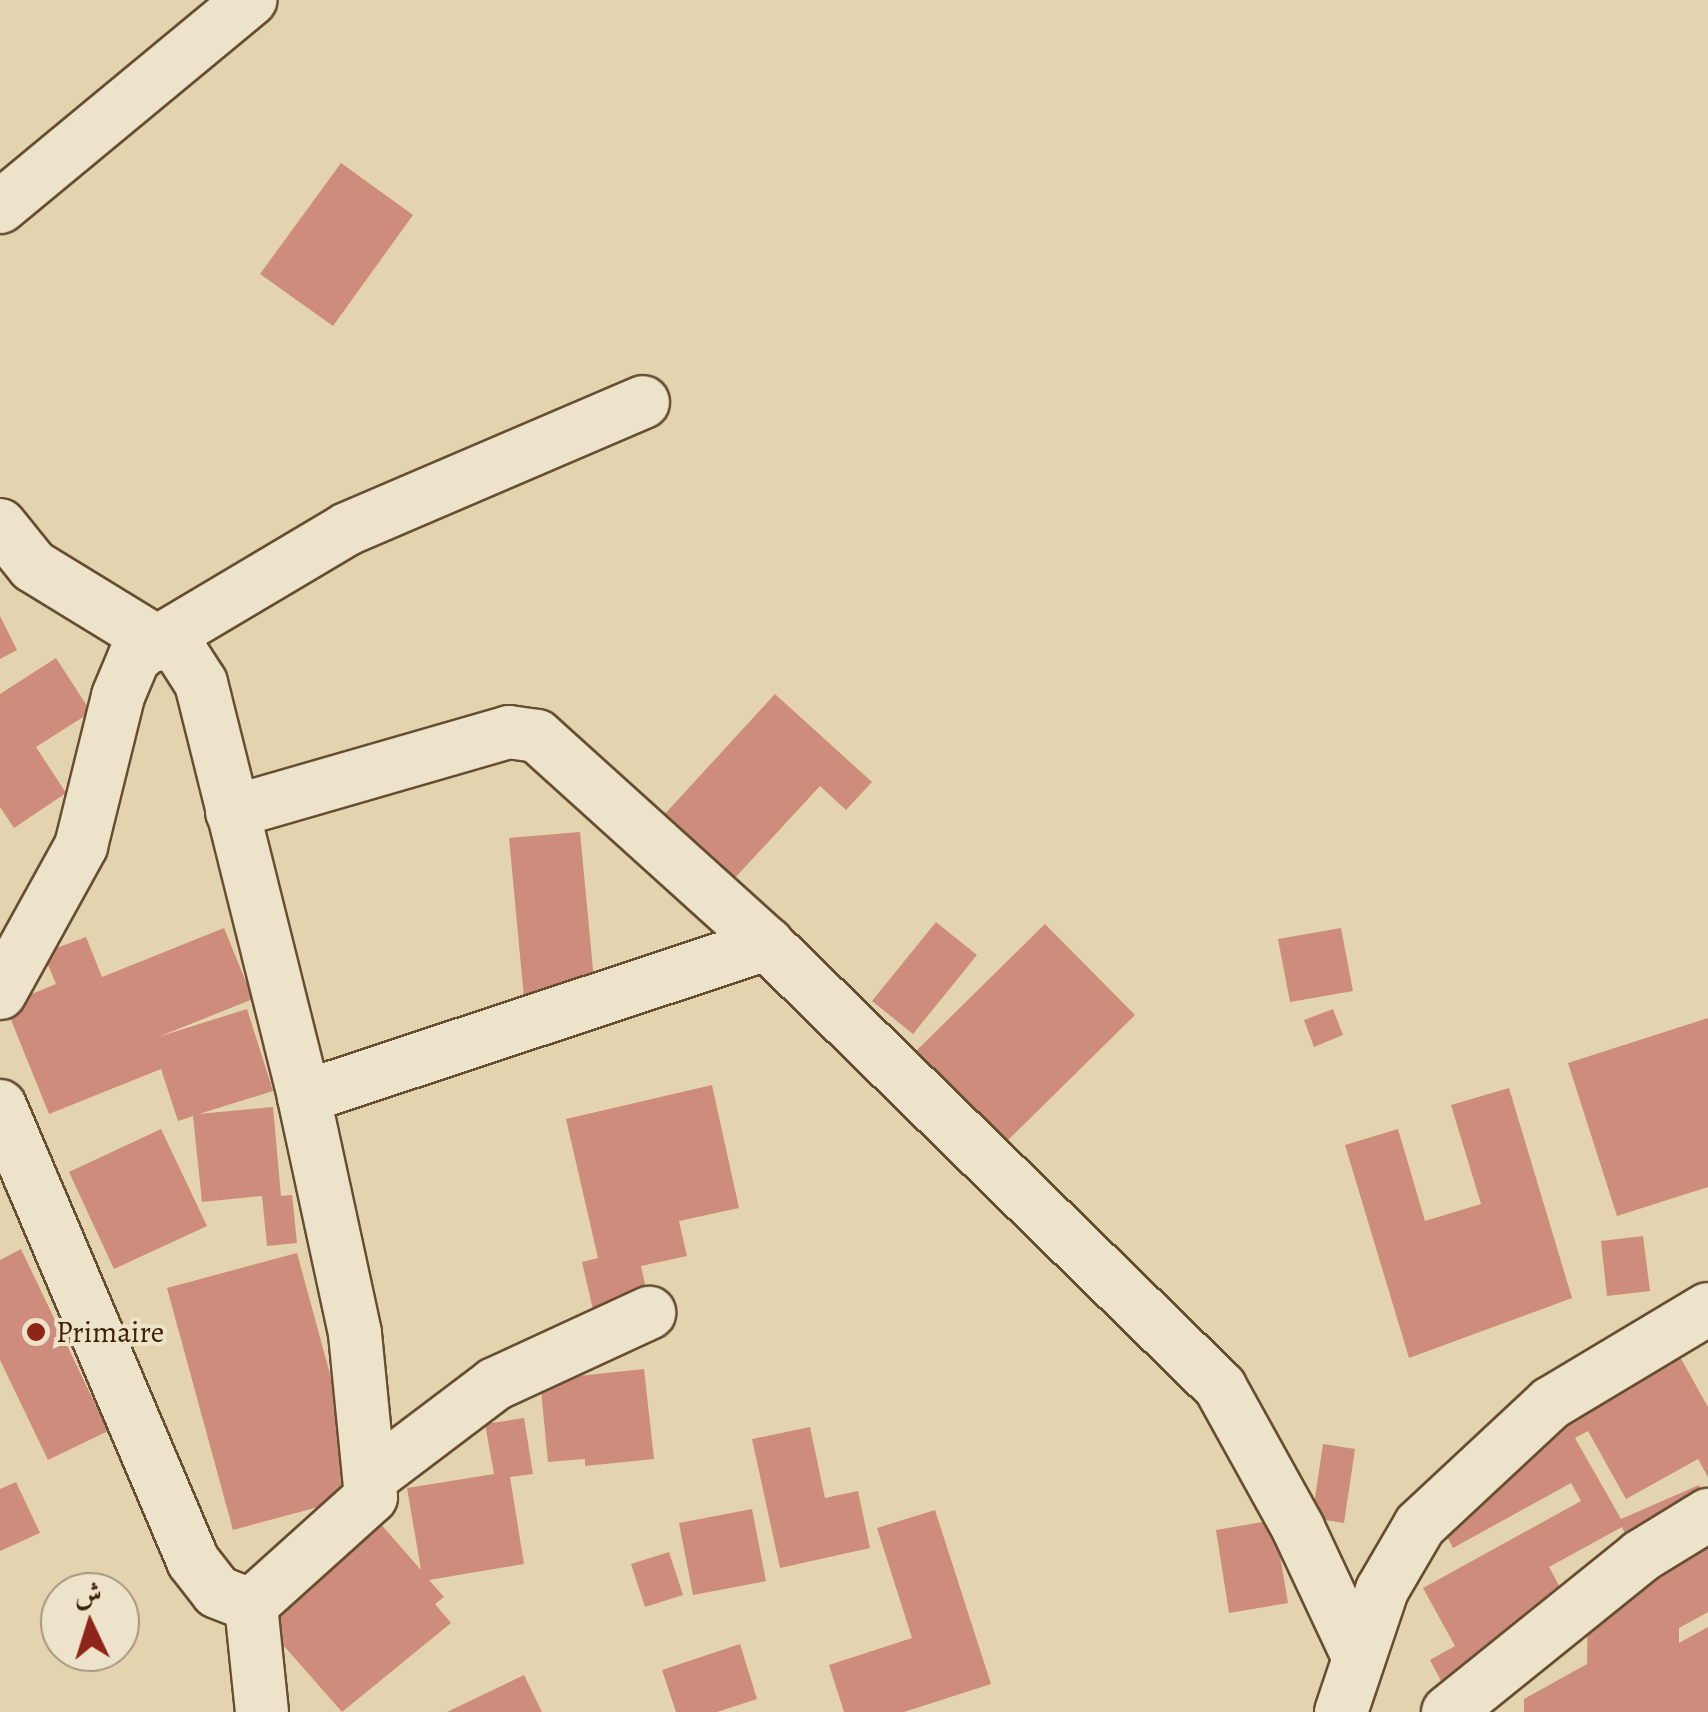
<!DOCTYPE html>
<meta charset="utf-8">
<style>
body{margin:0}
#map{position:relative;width:1708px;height:1712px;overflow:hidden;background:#e3d4af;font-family:Alegreya,Amiri,serif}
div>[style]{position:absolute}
.building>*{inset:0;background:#ce8c7d}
.roads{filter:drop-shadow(2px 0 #674e31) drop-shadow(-2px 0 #674e31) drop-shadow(0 2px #674e31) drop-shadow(0 -2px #674e31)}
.minor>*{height:52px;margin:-26px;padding:0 26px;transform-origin:26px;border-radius:26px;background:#ede3cb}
.dots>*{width:28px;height:28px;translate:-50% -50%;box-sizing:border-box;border:5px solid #ede3cb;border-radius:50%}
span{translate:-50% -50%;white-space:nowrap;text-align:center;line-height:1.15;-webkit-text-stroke:8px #ede3cb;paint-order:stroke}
.poi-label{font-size:30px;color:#3e2207}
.left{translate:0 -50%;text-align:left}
.north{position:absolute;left:40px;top:1572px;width:100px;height:100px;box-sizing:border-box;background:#ede3cb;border:2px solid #a7967d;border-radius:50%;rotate:356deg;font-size:28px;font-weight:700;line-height:40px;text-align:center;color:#3e2207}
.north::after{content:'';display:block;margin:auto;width:35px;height:45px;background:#8f2418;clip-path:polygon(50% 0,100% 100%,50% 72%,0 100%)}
</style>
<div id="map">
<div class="building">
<div style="clip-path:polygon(341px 163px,413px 215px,333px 326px,260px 274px)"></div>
<div style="clip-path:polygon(0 616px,17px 650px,0 659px)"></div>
<div style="clip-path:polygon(56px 658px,91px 712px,36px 747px,66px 793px,14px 828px,0 807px,0 694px)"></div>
<div style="clip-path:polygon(775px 694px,872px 782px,846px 810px,820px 786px,733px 880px,663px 816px)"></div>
<div style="clip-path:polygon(580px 832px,595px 991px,524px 998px,509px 838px)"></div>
<div style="clip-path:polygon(936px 922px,977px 955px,913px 1034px,872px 1001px)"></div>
<div style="clip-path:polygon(1045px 924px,1135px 1015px,1004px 1144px,914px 1053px)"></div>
<div style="clip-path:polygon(224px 928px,253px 999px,158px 1037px,247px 1009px,273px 1091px,199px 1114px,273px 1107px,281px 1196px,292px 1195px,297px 1243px,267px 1246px,262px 1196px,202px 1202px,193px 1116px,178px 1121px,161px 1069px,49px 1114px,5px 1005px,56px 984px,43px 953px,86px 937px,102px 977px)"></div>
<div style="clip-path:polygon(1341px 928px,1353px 991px,1290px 1002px,1278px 939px)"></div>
<div style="clip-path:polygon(1333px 1009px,1343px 1035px,1314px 1047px,1304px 1020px)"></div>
<div style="clip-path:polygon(1708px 1018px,1708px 1187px,1617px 1216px,1568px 1063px)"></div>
<div style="clip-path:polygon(712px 1085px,739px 1208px,679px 1221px,687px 1256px,641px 1266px,648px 1298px,593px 1310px,582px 1262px,598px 1258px,566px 1119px)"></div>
<div style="clip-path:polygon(1509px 1088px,1572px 1298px,1409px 1358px,1345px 1145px,1398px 1129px,1425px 1221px,1481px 1204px,1451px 1105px)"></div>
<div style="clip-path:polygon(161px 1129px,207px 1226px,114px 1269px,69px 1172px)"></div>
<div style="clip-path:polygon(1643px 1236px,1650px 1291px,1607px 1296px,1601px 1241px)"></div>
<div style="clip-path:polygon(21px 1249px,108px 1431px,48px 1460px,0 1360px,0 1260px)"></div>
<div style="clip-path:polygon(297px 1253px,363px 1495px,233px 1530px,167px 1288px)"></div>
<div style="clip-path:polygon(1670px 1339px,1708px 1407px,1708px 1477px,1698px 1459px,1626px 1499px,1588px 1431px,1575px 1438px,1621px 1519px,1699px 1485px,1708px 1507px,1630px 1547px,1622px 1527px,1549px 1567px,1572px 1609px,1448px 1694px,1430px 1660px,1455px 1646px,1423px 1588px,1581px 1501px,1571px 1483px,1453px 1548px,1429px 1503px,1563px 1430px,1538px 1384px)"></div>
<div style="clip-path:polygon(644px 1369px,654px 1459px,585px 1466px,585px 1459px,548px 1462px,540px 1380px)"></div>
<div style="clip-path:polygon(524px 1418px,533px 1474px,510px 1477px,524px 1564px,429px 1580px,444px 1597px,435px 1604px,451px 1623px,342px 1712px,263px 1622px,379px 1522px,421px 1570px,407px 1488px,494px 1474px,485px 1424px)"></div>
<div style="clip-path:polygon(810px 1427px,825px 1498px,858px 1491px,870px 1548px,780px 1568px,752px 1439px)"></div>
<div style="clip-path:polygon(1323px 1444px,1355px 1449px,1344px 1523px,1312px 1518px)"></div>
<div style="clip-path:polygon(16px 1482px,40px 1533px,0 1551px,0 1489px)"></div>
<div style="clip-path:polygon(752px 1509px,766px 1581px,693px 1595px,679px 1523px)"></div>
<div style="clip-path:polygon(935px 1510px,991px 1684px,904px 1712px,844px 1712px,829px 1665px,912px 1638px,877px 1528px)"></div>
<div style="clip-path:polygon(1274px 1520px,1288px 1603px,1229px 1613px,1216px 1530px)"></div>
<div style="clip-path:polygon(1708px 1540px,1708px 1612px,1679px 1628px,1679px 1643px,1708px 1627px,1708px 1712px,1524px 1712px,1524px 1699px,1587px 1664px,1588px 1606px)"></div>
<div style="clip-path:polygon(669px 1552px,683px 1595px,645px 1607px,631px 1564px)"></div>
<div style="clip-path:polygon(740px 1644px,757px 1699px,717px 1712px,676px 1712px,662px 1670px)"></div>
<div style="clip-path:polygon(524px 1675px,542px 1712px,447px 1712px)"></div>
</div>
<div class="roads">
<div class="minor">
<div style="left:0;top:207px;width:325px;rotate:-39.6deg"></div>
<div style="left:0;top:525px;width:53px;rotate:51.2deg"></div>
<div style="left:33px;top:566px;width:145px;rotate:31.5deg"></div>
<div style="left:157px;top:642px;width:221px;rotate:-30.7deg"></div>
<div style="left:347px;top:529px;width:322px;rotate:-23.2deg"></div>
<div style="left:232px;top:812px;width:288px;rotate:-16.1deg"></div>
<div style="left:509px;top:732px;width:28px;rotate:8deg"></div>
<div style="left:537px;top:736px;width:310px;rotate:42.1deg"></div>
<div style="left:0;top:993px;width:168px;rotate:-61.1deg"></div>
<div style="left:81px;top:846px;width:154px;rotate:-76.1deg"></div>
<div style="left:118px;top:696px;width:41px;rotate:-67.2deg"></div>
<div style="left:134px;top:658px;width:21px;rotate:-39deg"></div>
<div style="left:150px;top:645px;width:26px;rotate:-2deg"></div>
<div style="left:176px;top:644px;width:46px;rotate:57.3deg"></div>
<div style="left:201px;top:683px;width:427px;rotate:76deg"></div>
<div style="left:304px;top:1097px;width:488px;rotate:-18.3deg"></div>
<div style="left:767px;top:944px;width:634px;rotate:44.36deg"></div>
<div style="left:1220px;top:1387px;width:161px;rotate:61deg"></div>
<div style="left:1298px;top:1528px;width:141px;rotate:64.9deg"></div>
<div style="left:0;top:1106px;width:494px;rotate:67deg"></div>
<div style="left:193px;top:1561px;width:39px;rotate:52deg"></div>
<div style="left:217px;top:1592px;width:36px;rotate:21deg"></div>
<div style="left:372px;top:1477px;width:154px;rotate:-37.1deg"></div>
<div style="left:495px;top:1384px;width:170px;rotate:-24.8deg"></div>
<div style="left:262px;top:1712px;width:108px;rotate:-95.9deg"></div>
<div style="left:251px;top:1605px;width:161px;rotate:-42deg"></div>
<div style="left:371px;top:1497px;width:165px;rotate:-95.6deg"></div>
<div style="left:355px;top:1333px;width:241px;rotate:-102.2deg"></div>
<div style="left:1341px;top:1712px;width:129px;rotate:-71.4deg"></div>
<div style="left:1382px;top:1590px;width:75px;rotate:-59.7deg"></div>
<div style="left:1420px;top:1525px;width:179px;rotate:-43deg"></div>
<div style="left:1551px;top:1403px;width:183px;rotate:-30.9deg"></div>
<div style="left:1448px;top:1712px;width:248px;rotate:-38.9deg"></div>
<div style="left:1641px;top:1556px;width:79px;rotate:-31.5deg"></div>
</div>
</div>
<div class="dots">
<div style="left:36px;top:1332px;background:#8f2418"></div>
</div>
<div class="poi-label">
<span class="left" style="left:56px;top:1332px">Primaire</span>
</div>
<div class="north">ش</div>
</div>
